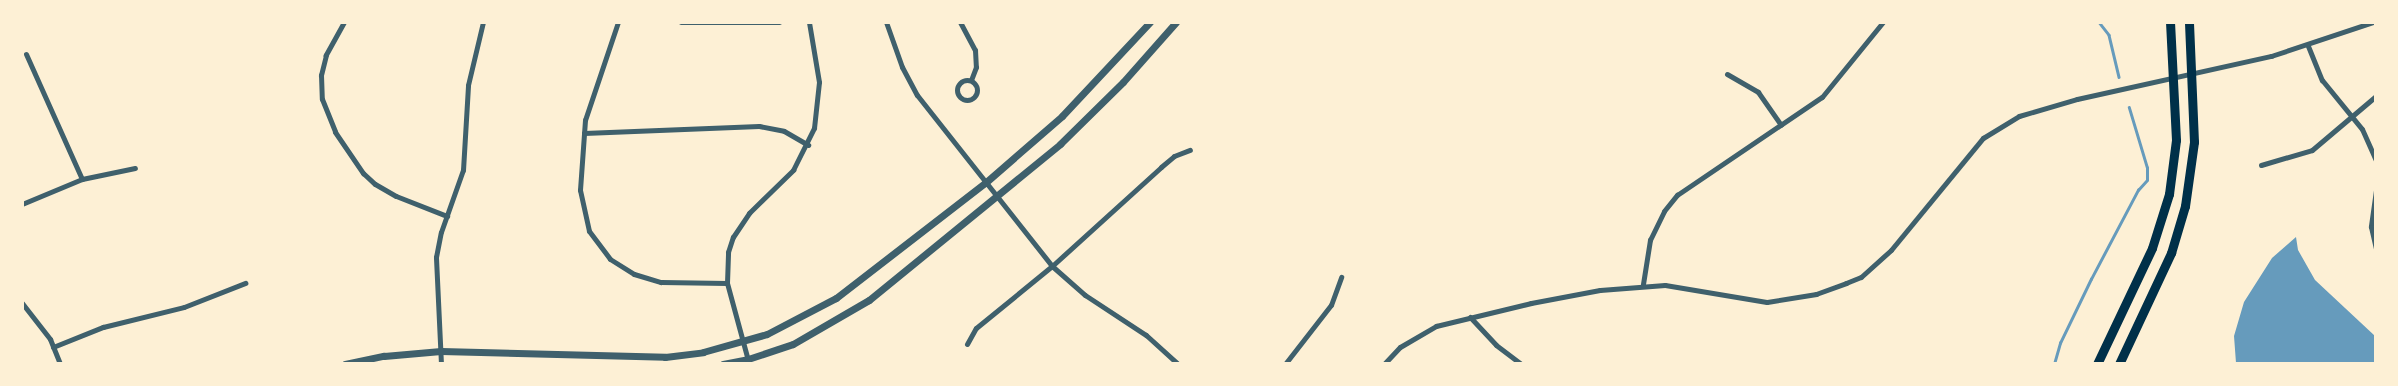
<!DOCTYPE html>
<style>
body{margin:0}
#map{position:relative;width:2398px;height:386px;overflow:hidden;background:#fdf0d5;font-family:"Roboto Condensed",sans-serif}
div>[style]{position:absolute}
.water>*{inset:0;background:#669bbc}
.stream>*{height:2.5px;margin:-1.25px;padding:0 1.25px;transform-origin:1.25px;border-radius:1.25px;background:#669bbc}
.minor>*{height:5px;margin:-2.5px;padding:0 2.5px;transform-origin:2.5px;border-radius:2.5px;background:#3f606c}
.minor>.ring{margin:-2.5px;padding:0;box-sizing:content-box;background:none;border:5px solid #3f606c;border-radius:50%}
.tertiary>*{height:7px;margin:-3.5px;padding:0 3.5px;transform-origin:3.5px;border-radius:3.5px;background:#3f606c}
.primary>*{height:9px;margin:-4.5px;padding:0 4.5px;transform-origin:4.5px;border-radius:4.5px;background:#003049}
span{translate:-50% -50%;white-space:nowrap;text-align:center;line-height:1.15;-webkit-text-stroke:4.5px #fdf0d5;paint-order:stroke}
.frame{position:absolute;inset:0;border:24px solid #fdf0d5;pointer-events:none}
</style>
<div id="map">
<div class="water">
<div style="clip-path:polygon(2296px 237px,2298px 250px,2315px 280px,2375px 336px,2375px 363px,2236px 363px,2234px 336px,2244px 302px,2272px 258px)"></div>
</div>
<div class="stream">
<div style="left:2099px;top:22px;width:16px;rotate:52deg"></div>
<div style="left:2109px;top:35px;width:43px;rotate:76.6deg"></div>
<div style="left:2054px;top:364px;width:22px;rotate:-74deg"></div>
<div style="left:2060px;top:343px;width:71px;rotate:-64.2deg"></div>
<div style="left:2091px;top:279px;width:101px;rotate:-62.2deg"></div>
<div style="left:2138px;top:190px;width:13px;rotate:-48deg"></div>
<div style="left:2147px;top:180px;width:12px;rotate:-90deg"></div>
<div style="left:2147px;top:168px;width:63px;rotate:-106.7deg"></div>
</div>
<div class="minor">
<div style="left:344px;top:22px;width:38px;rotate:119deg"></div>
<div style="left:326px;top:55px;width:21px;rotate:104deg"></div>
<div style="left:321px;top:75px;width:24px;rotate:88deg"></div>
<div style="left:322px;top:99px;width:35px;rotate:68deg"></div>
<div style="left:335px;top:132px;width:50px;rotate:55.7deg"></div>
<div style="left:363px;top:173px;width:16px;rotate:43deg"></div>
<div style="left:375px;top:184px;width:24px;rotate:30deg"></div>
<div style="left:396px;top:196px;width:55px;rotate:21.4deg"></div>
<div style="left:618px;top:22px;width:103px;rotate:108.6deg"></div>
<div style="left:585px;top:120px;width:70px;rotate:94.1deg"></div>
<div style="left:580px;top:190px;width:42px;rotate:77.6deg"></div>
<div style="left:589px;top:231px;width:35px;rotate:53deg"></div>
<div style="left:610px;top:259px;width:28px;rotate:32deg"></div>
<div style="left:634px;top:274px;width:28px;rotate:17deg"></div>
<div style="left:661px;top:282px;width:66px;rotate:0.9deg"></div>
<div style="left:681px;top:22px;width:98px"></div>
<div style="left:886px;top:22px;width:48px;rotate:70.4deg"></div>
<div style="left:902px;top:67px;width:32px;rotate:62deg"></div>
<div style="left:917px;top:95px;width:218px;rotate:51.7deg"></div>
<div style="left:1052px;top:266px;width:44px;rotate:41.3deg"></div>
<div style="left:1085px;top:295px;width:73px;rotate:33.3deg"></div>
<div style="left:1146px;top:335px;width:43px;rotate:42.2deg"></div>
<div style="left:960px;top:22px;width:32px;rotate:62deg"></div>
<div style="left:975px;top:50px;width:17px;rotate:87deg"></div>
<div style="left:976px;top:67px;width:14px;rotate:111deg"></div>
<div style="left:2308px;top:46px;width:37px;rotate:68deg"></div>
<div style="left:2322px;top:80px;width:63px;rotate:50.8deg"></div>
<div style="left:2362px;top:129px;width:35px;rotate:66deg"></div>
<div style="left:26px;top:54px;width:137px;rotate:65.9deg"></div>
<div style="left:1727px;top:74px;width:36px;rotate:30deg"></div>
<div style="left:1758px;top:92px;width:40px;rotate:55.1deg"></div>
<div class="ring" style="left:957px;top:80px;width:15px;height:15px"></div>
<div style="left:584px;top:133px;width:175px;rotate:-2.3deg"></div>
<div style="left:759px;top:126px;width:25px;rotate:11deg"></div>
<div style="left:784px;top:131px;width:28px;rotate:30deg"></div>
<div style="left:2261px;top:165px;width:53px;rotate:-16.4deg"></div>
<div style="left:2312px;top:150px;width:84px;rotate:-40.2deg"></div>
<div style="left:2376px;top:190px;width:37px;rotate:98deg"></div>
<div style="left:2371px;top:227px;width:23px;rotate:77deg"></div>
<div style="left:22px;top:204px;width:65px;rotate:-22.6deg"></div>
<div style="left:82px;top:179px;width:54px;rotate:-11.7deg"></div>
<div style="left:1643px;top:284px;width:45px;rotate:-81deg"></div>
<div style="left:1650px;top:240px;width:32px;rotate:-64deg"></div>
<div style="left:1664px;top:211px;width:21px;rotate:-51deg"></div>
<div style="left:1677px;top:195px;width:175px;rotate:-34.1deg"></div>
<div style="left:1822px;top:97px;width:97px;rotate:-50.9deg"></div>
<div style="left:22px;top:303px;width:46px;rotate:52.1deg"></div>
<div style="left:50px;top:339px;width:27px;rotate:68deg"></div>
<div style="left:1470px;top:317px;width:38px;rotate:47deg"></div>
<div style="left:1496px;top:345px;width:31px;rotate:37deg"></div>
<div style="left:967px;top:344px;width:18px;rotate:-61deg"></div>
<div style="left:976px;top:328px;width:98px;rotate:-39.2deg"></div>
<div style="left:1052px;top:266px;width:147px;rotate:-42.2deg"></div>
<div style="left:1161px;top:167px;width:17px;rotate:-40deg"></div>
<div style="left:1174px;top:156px;width:17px;rotate:-21deg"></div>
<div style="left:53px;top:347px;width:54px;rotate:-21.8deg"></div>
<div style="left:103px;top:327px;width:83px;rotate:-13.9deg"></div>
<div style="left:184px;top:307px;width:66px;rotate:-21.5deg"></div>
<div style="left:441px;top:364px;width:107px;rotate:-92.7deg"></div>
<div style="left:436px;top:257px;width:25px;rotate:-79deg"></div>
<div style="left:441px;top:232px;width:66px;rotate:-70.5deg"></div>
<div style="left:463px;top:170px;width:85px;rotate:-86.6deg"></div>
<div style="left:468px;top:85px;width:65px;rotate:-76.6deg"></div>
<div style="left:749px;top:364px;width:84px;rotate:-105.2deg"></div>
<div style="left:727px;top:283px;width:31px;rotate:-88deg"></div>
<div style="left:728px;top:252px;width:16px;rotate:-72deg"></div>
<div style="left:733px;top:237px;width:29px;rotate:-56deg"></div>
<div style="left:749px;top:213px;width:62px;rotate:-44.3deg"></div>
<div style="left:793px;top:170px;width:47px;rotate:-63.4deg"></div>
<div style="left:814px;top:128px;width:46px;rotate:-83.8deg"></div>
<div style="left:819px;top:82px;width:61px;rotate:-99.5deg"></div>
<div style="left:1285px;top:364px;width:75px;rotate:-52.1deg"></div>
<div style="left:1331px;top:305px;width:30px;rotate:-70deg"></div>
<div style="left:1384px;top:364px;width:23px;rotate:-47deg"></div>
<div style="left:1400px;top:347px;width:42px;rotate:-30.3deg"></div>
<div style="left:1436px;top:326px;width:98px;rotate:-13.6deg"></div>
<div style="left:1531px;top:303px;width:70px;rotate:-10.7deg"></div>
<div style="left:1600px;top:290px;width:65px;rotate:-4.4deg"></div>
<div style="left:1665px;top:285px;width:103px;rotate:9.5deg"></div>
<div style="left:1767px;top:302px;width:50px;rotate:-9.3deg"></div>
<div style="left:1816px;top:294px;width:32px;rotate:-20deg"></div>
<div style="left:1846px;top:283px;width:16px;rotate:-22deg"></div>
<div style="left:1861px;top:277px;width:40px;rotate:-42deg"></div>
<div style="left:1891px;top:250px;width:145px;rotate:-50.6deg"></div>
<div style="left:1983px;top:138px;width:42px;rotate:-31.4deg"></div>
<div style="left:2019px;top:116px;width:60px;rotate:-16.3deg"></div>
<div style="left:2077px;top:99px;width:199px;rotate:-12.5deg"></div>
<div style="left:2271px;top:56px;width:108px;rotate:-18.4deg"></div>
</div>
<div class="tertiary">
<div style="left:345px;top:364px;width:40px;rotate:-12deg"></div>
<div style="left:384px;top:356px;width:57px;rotate:-5deg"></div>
<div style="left:441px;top:351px;width:224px;rotate:1.5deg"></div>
<div style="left:665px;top:357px;width:38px;rotate:-7deg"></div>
<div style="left:703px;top:352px;width:66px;rotate:-15.7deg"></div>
<div style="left:767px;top:334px;width:78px;rotate:-27.6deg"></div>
<div style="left:836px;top:298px;width:188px;rotate:-37.7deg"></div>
<div style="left:985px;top:183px;width:102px;rotate:-41deg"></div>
<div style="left:1062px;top:116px;width:129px;rotate:-46.9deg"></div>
<div style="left:723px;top:364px;width:25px;rotate:-11deg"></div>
<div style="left:748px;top:359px;width:47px;rotate:-18.4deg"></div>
<div style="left:793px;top:344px;width:88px;rotate:-30.1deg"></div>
<div style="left:869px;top:300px;width:247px;rotate:-39.2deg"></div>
<div style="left:1060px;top:144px;width:88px;rotate:-44.5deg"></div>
<div style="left:1123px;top:82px;width:80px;rotate:-48.5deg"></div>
</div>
<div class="primary">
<div style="left:2097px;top:364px;width:128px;rotate:-64.6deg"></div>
<div style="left:2152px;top:248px;width:57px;rotate:-72.5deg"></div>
<div style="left:2169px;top:194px;width:54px;rotate:-82.6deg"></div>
<div style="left:2176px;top:140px;width:118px;rotate:-92.9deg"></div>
<div style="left:2119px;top:364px;width:123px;rotate:-64.9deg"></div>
<div style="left:2171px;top:253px;width:49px;rotate:-73.4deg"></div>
<div style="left:2185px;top:206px;width:65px;rotate:-82deg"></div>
<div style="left:2194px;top:142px;width:120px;rotate:-92.4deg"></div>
</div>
<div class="frame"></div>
</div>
